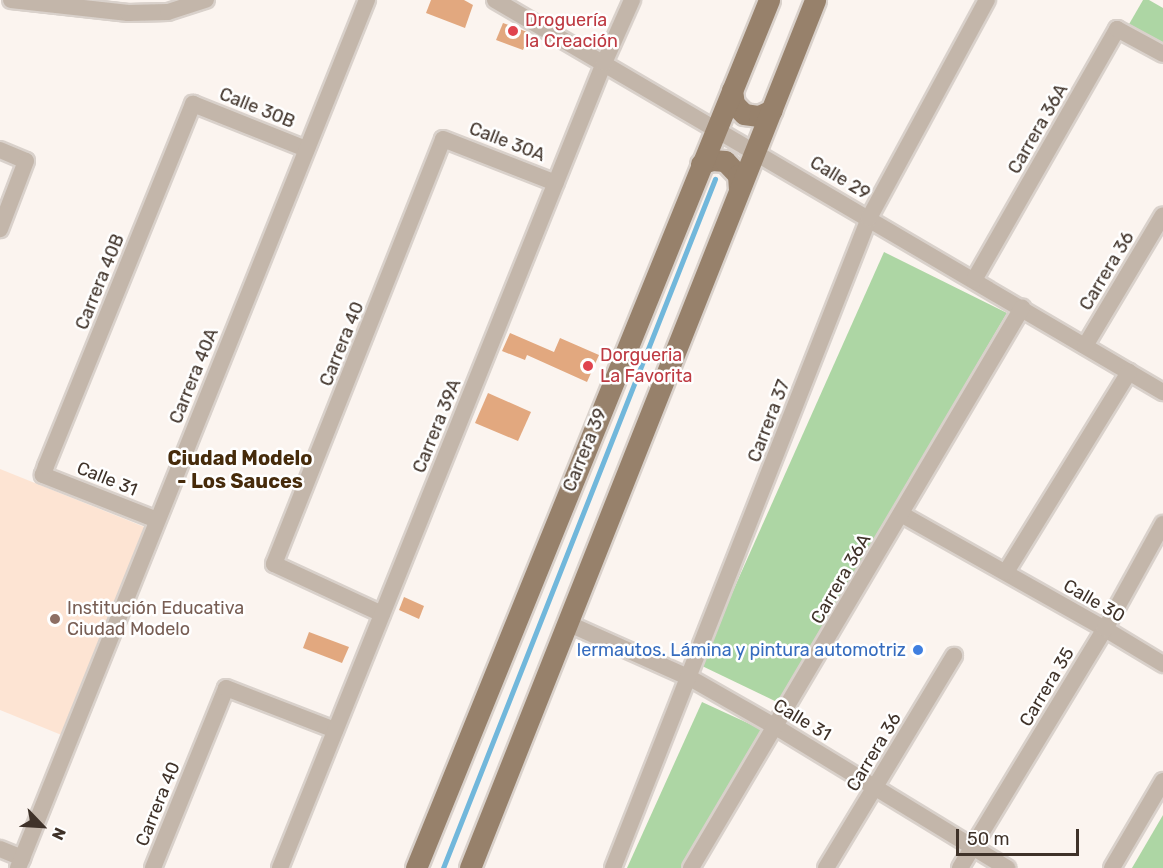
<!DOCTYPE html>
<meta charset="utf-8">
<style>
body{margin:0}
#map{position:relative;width:1163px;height:868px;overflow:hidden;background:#fbf4ef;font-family:Rubik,sans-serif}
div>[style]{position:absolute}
.built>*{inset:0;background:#fde4d3}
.green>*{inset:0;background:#add6a4}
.stream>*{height:5px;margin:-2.5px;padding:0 2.5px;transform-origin:2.5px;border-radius:2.5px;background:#71b7db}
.building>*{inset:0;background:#e2a87f}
.roads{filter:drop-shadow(2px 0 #d9d1cb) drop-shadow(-2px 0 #d9d1cb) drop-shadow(0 2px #d9d1cb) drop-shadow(0 -2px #d9d1cb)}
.minor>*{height:16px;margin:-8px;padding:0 8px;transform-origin:8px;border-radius:8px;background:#c3b6aa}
.major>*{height:21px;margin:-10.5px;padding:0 10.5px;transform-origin:10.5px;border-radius:10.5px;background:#97816b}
.dots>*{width:16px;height:16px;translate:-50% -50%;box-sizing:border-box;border:3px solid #fff;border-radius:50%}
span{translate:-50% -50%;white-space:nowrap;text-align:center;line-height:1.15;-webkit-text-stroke:5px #fff;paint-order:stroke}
.health-label{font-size:18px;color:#be3a42}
.left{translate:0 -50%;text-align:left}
.street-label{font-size:18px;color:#3f3229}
.education-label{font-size:18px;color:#785e54}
.shop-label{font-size:18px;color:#366cbe}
.right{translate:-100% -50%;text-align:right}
.neighbourhood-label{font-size:20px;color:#462b0b;font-weight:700}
.north{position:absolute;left:12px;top:796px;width:60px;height:60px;-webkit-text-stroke:4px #fff;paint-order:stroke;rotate:115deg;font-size:16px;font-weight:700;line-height:24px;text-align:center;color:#3f3229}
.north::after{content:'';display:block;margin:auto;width:21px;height:27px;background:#3f3229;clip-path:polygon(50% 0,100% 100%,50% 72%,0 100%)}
.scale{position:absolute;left:956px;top:829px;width:123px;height:27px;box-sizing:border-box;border:3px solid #3f3229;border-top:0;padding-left:8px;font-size:18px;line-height:21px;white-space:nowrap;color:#3f3229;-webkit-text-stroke:4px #fff;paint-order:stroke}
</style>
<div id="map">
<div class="built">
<div style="clip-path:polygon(0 469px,147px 528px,64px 736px,0 710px)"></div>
</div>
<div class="green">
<div style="clip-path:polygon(1143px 0,1149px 0,1163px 8px,1163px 45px,1128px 26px)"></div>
<div style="clip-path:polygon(884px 252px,1007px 313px,779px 703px,700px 665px)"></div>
<div style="clip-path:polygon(702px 702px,765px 731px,683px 868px,627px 868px)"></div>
<div style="clip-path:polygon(1163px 815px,1163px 868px,1132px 868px)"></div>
</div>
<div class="stream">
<div style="left:443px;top:868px;width:741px;rotate:-68.46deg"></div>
</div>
<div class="building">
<div style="clip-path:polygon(431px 0,464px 0,473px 5px,465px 28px,426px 13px)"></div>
<div style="clip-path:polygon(503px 23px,530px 33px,523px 50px,496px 40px)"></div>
<div style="clip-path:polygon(510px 333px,554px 352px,560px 338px,599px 355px,587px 382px,527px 355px,525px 360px,502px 351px)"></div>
<div style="clip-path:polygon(488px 393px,531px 412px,518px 441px,475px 423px)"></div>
<div style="clip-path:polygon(404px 597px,424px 606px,419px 619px,399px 610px)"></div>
<div style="clip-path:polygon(309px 632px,349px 647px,342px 663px,303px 648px)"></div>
</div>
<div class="roads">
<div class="minor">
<div style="left:11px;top:0;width:118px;rotate:6.3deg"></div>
<div style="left:128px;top:13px;width:40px;rotate:-1.4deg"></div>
<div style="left:168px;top:12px;width:40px;rotate:-18deg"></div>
<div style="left:495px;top:0;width:775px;rotate:30.41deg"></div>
<div style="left:0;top:150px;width:28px;rotate:23deg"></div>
<div style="left:26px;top:161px;width:73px;rotate:110.9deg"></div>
<div style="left:974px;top:280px;width:289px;rotate:-60.3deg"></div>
<div style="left:1117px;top:29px;width:52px;rotate:28.5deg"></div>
<div style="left:1085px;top:346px;width:152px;rotate:-59.2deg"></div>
<div style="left:901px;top:514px;width:234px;rotate:29.4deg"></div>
<div style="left:1105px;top:629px;width:68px;rotate:31.1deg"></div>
<div style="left:157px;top:520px;width:123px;rotate:-158.5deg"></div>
<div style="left:43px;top:475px;width:9px;rotate:-72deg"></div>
<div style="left:46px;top:466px;width:391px;rotate:-67.9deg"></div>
<div style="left:193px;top:104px;width:122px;rotate:21.7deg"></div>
<div style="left:1006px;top:572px;width:235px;rotate:-58.4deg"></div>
<div style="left:382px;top:614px;width:119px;rotate:-155.2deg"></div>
<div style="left:274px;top:564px;width:457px;rotate:-68.3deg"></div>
<div style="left:443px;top:139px;width:121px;rotate:21.3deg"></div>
<div style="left:567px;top:623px;width:135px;rotate:24.1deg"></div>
<div style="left:690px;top:678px;width:99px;rotate:29.7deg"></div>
<div style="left:776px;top:727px;width:271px;rotate:31.4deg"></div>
<div style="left:0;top:849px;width:24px;rotate:22deg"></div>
<div style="left:18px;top:868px;width:936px;rotate:-68.1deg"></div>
<div style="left:153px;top:868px;width:194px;rotate:-67.9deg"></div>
<div style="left:226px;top:688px;width:117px;rotate:21.1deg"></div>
<div style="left:280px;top:868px;width:868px;rotate:-68.08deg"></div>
<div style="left:604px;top:63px;width:69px;rotate:-66deg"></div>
<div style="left:613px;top:868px;width:699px;rotate:-68.5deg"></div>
<div style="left:869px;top:218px;width:248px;rotate:-61.6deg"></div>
<div style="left:691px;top:868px;width:651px;rotate:-59.41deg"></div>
<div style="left:826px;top:868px;width:248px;rotate:-58.9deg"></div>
<div style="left:960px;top:868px;width:280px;rotate:-58.8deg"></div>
<div style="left:1105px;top:629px;width:120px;rotate:-61.1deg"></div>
<div style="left:1112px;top:868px;width:101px;rotate:-59.6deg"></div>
</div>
<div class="major">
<div style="left:732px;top:90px;width:14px;rotate:82deg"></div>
<div style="left:734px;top:104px;width:14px;rotate:45deg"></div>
<div style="left:744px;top:114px;width:15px;rotate:8deg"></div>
<div style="left:759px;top:116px;width:14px;rotate:-25deg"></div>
<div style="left:701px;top:164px;width:12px;rotate:-20deg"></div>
<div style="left:712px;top:160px;width:13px;rotate:4deg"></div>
<div style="left:725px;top:161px;width:19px;rotate:47deg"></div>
<div style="left:738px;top:175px;width:13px;rotate:86deg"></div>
<div style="left:416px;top:868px;width:937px;rotate:-67.87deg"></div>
<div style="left:470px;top:868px;width:934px;rotate:-68.32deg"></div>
</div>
</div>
<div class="dots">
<div style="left:513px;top:31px;background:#e0444e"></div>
<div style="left:588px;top:366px;background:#e0444e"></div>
<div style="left:55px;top:619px;background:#8d6e63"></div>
<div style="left:918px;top:650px;background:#3f7fe0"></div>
</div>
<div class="health-label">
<span class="left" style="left:525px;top:31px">Droguería<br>la Creación</span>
<span class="left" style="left:600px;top:366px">Dorgueria<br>La Favorita</span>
</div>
<div class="street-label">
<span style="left:257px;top:108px;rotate:22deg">Calle 30B</span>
<span style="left:1038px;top:129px;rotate:-60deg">Carrera 36A</span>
<span style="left:507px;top:142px;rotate:21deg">Calle 30A</span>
<span style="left:840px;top:178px;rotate:31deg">Calle 29</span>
<span style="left:1107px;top:271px;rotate:-59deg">Carrera 36</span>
<span style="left:100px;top:282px;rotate:-68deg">Carrera 40B</span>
<span style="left:342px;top:344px;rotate:-68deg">Carrera 40</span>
<span style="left:194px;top:376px;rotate:-68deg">Carrera 40A</span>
<span style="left:769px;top:421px;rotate:-69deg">Carrera 37</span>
<span style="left:437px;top:426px;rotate:-68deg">Carrera 39A</span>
<span style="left:585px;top:450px;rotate:-68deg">Carrera 39</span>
<span style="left:107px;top:479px;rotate:22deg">Calle 31</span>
<span style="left:841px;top:579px;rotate:-60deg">Carrera 36A</span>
<span style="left:1094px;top:601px;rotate:30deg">Calle 30</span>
<span style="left:1047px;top:687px;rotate:-59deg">Carrera 35</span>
<span style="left:802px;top:720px;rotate:31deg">Calle 31</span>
<span style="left:874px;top:752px;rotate:-59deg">Carrera 36</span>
<span style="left:158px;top:804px;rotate:-68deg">Carrera 40</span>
</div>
<div class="education-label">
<span class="left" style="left:67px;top:619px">Institución Educativa<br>Ciudad Modelo</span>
</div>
<div class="shop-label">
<span class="right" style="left:906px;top:650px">lermautos. Lámina y pintura automotriz</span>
</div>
<div class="neighbourhood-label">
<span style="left:240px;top:470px">Ciudad Modelo<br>- Los Sauces</span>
</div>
<div class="north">N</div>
<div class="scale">50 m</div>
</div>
